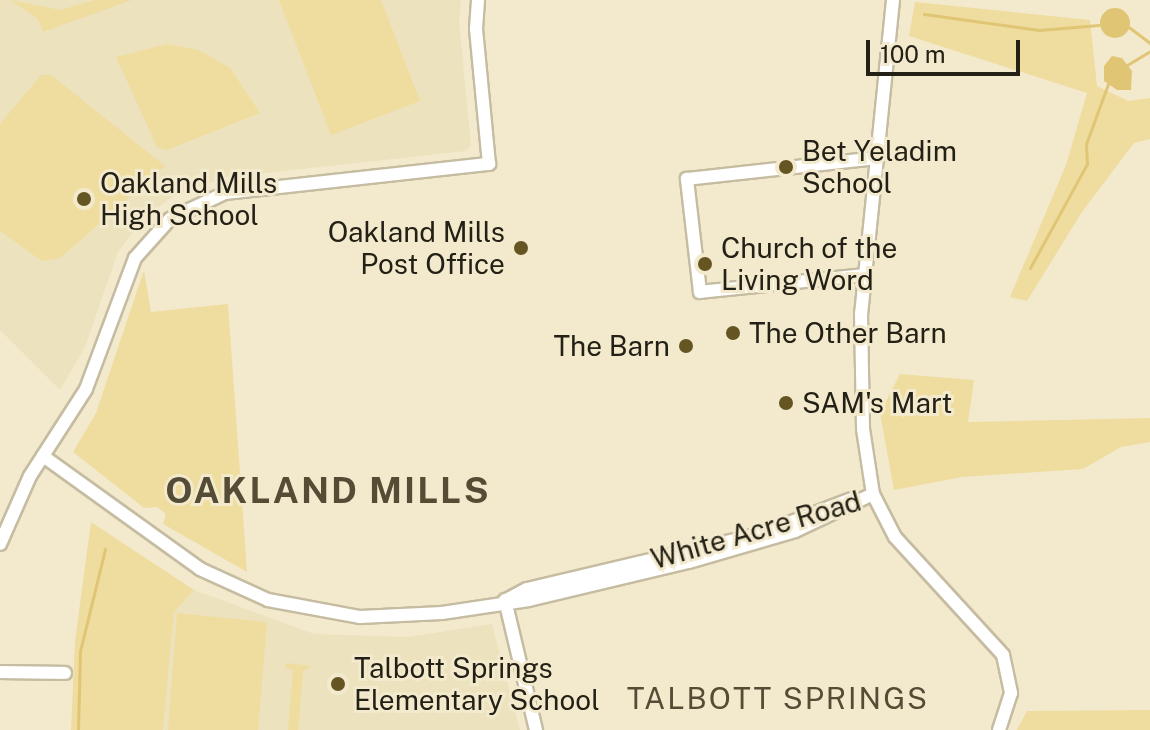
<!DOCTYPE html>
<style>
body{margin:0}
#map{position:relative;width:1150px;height:730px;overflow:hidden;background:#f3eace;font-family:"Public Sans",sans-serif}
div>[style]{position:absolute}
.built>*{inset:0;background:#ede2be}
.green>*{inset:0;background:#efdc9f}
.water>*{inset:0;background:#e0c674}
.round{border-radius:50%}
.stream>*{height:3px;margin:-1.5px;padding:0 1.5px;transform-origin:1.5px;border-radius:1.5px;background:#e0c674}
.roads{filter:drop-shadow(2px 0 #c5bca1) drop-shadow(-2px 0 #c5bca1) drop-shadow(0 2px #c5bca1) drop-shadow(0 -2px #c5bca1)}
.minor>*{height:12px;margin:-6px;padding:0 6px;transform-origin:6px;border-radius:6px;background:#fff}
.dots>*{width:22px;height:22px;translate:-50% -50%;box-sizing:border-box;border:4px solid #f3eace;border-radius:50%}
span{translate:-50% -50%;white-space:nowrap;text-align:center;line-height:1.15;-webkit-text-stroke:6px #f3eace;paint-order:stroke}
.poi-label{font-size:28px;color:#232015}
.left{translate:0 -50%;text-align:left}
.right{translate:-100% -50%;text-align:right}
.street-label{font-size:28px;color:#232015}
.neighbourhood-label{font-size:30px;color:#544c35;letter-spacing:2px}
.district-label{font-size:36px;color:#544c35;font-weight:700;letter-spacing:2px}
.scale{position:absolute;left:866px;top:40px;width:154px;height:36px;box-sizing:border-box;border:4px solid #232015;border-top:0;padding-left:10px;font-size:24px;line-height:28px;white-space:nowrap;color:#232015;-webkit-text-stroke:6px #f3eace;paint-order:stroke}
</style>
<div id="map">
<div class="built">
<div style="clip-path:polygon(0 0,461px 0,459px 22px,471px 145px,466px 151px,228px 177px,176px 194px,143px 219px,118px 252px,85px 347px,60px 390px,0 330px)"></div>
<div style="clip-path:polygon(194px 590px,314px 634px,408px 637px,492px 624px,520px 730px,163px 730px,174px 612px)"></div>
</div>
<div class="green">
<div style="clip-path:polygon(10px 0,60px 10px,95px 0,132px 0,43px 32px,38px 19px)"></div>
<div style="clip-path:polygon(279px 0,381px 0,420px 101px,331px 135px)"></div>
<div style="clip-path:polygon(915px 2px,1090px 20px,1097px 86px,1128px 101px,1150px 98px,1150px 139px,1134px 143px,1082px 212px,1027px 301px,1010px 297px,1066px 165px,1087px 93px,909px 36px)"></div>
<div style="clip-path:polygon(167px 44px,199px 50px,230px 68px,260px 113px,167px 150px,157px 147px,116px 57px)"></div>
<div style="clip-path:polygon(41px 75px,51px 75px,165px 166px,60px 258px,42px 261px,0 231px,0 124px)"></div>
<div style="clip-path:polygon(144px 270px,151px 312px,228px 304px,247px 572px,163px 524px,166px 514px,157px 507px,144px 508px,73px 452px,96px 413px)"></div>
<div style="clip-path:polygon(900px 374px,974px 380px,968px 422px,1150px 418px,1150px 442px,1121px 447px,1083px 469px,962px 477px,894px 490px,880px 413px)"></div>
<div style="clip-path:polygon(91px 522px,194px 590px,174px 612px,163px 730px,71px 730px,75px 641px)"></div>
<div style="clip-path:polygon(177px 613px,267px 622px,258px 730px,168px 730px)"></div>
<div style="clip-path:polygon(287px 663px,312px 666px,303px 671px,298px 730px,288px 730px,293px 670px,285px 668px)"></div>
<div style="clip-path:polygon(1150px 710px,1150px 730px,1017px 730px,1027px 711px)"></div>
</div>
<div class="water">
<div class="round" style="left:1100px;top:8px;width:30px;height:30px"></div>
<div style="clip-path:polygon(1112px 56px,1122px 58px,1132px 71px,1131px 90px,1117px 90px,1104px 81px,1104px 66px)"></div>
</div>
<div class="stream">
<div style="left:924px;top:14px;width:116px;rotate:7.9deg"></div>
<div style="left:1039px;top:30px;width:60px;rotate:-4.8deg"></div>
<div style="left:1126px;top:25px;width:30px;rotate:37deg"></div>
<div style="left:1127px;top:65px;width:27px;rotate:-31deg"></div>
<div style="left:1030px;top:268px;width:119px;rotate:-61.3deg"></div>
<div style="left:1087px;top:164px;width:20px;rotate:-93deg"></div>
<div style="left:1086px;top:144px;width:64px;rotate:-69.9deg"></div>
<div style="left:78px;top:730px;width:79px;rotate:-88.5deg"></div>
<div style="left:80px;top:651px;width:105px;rotate:-76.2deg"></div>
</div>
<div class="roads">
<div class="minor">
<div style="left:893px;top:0;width:315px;rotate:95.8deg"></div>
<div style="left:861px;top:313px;width:116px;rotate:89deg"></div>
<div style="left:863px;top:429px;width:66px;rotate:81.3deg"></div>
<div style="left:873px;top:494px;width:48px;rotate:62.9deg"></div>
<div style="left:895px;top:537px;width:160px;rotate:47.5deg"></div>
<div style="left:1003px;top:655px;width:39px;rotate:78deg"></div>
<div style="left:1011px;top:693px;width:39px;rotate:108deg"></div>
<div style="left:864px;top:275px;width:165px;rotate:174.1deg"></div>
<div style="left:700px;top:292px;width:114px;rotate:-96.6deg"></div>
<div style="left:687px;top:179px;width:192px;rotate:-6.3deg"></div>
<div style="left:43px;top:456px;width:193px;rotate:35.7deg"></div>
<div style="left:200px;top:569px;width:75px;rotate:24.5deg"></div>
<div style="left:268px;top:600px;width:94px;rotate:10.5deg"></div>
<div style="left:360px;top:617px;width:82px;rotate:-2.8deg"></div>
<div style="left:442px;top:613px;width:88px;rotate:-8.5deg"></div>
<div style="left:529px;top:600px;width:164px;rotate:-13.4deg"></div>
<div style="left:689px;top:562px;width:110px;rotate:-16.3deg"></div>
<div style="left:795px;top:531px;width:86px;rotate:-25.4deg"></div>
<div style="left:0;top:544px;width:74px;rotate:-66.2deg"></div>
<div style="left:30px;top:476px;width:103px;rotate:-57.2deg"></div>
<div style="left:86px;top:389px;width:140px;rotate:-69.5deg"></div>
<div style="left:135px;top:258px;width:52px;rotate:-48.1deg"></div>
<div style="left:170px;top:219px;width:61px;rotate:-25.3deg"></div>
<div style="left:225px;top:193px;width:266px;rotate:-6.3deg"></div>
<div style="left:489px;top:164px;width:136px;rotate:-95.5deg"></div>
<div style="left:476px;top:29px;width:29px;rotate:-86deg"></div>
<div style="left:508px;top:599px;width:21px;rotate:-28deg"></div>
<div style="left:527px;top:589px;width:239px;rotate:-13.3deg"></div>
<div style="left:760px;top:534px;width:97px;rotate:-21deg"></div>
<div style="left:505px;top:600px;width:134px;rotate:76.6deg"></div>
<div style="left:0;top:672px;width:65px;rotate:0.9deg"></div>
</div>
</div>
<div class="dots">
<div style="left:786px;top:167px;background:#645522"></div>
<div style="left:84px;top:199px;background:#645522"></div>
<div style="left:521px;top:248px;background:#645522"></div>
<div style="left:705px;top:264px;background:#645522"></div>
<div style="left:733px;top:333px;background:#645522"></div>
<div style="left:686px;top:346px;background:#645522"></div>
<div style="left:786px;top:403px;background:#645522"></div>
<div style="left:338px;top:684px;background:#645522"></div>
</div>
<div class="poi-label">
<span class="left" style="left:802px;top:167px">Bet Yeladim<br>School</span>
<span class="left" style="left:100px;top:199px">Oakland Mills<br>High School</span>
<span class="right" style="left:505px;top:248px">Oakland Mills<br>Post Office</span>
<span class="left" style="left:721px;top:264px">Church of the<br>Living Word</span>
<span class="left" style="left:749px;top:333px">The Other Barn</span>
<span class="right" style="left:670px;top:346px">The Barn</span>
<span class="left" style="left:802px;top:403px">SAM's Mart</span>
<span class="left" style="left:354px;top:684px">Talbott Springs<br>Elementary School</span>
</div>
<div class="street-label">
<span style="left:756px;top:530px;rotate:-16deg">White Acre Road</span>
</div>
<div class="neighbourhood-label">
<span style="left:778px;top:698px">TALBOTT SPRINGS</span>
</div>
<div class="district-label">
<span style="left:328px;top:491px">OAKLAND MILLS</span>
</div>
<div class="scale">100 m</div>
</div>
